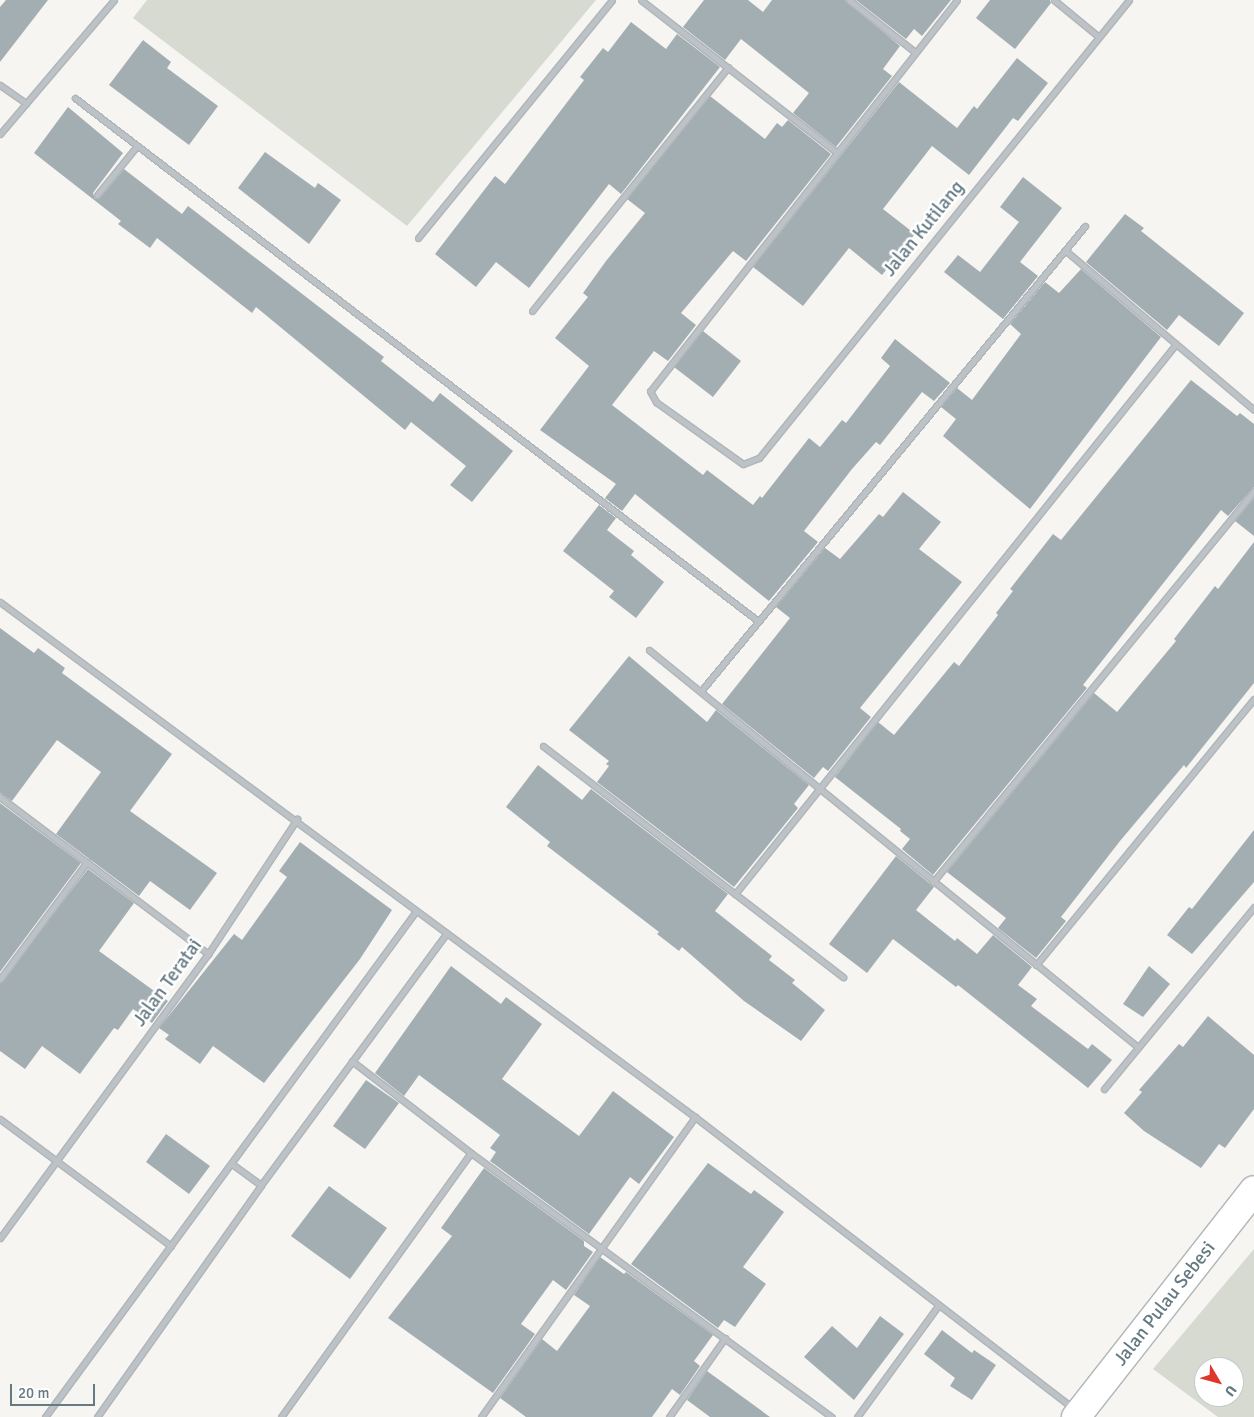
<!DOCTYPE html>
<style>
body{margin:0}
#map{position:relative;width:1254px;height:1417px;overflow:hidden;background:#f6f5f2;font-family:Signika,sans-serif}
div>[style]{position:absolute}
.green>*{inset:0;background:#d6dad1}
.building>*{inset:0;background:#a3aeb2}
.roads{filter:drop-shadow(1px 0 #afb6b9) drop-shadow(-1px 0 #afb6b9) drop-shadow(0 1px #afb6b9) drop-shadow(0 -1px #afb6b9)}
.street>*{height:5px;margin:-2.5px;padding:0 2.5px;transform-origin:2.5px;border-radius:2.5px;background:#bcc2c5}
.secondary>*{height:28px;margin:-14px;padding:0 14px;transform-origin:14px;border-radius:14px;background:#fff}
span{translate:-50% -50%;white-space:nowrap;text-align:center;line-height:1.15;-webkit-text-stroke:5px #fff;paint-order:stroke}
.street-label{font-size:19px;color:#657a83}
.north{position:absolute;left:1194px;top:1357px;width:50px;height:50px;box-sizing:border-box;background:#fff;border:1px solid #c1cacd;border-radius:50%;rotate:127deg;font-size:14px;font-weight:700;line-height:20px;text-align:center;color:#657a83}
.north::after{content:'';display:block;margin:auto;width:18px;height:22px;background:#de362a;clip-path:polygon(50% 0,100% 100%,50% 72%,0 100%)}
.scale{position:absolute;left:10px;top:1384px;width:85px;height:22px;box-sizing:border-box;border:2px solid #657a83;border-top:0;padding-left:6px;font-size:15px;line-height:18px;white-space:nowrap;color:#657a83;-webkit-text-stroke:4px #fff;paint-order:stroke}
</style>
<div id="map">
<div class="green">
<div style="clip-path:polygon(147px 0,596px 0,407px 226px,133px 18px)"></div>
<div style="clip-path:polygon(evenodd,1254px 1249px,1254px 1417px,1218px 1417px,1153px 1369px,1254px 1249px,1204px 1367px,1234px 1367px,1234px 1397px,1204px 1397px,1204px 1367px)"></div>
</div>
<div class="building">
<div style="clip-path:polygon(6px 0,48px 0,0 62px,0 7px)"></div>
<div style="clip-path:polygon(704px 0,748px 0,763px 12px,772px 0,845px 0,900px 46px,883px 69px,892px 76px,836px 147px,793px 113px,809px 93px,741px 39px,725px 60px,683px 27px)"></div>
<div style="clip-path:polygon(856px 0,951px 0,922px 36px,914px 29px,906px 39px)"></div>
<div style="clip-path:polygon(990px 0,1050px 0,1051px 3px,1015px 49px,976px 18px)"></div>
<div style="clip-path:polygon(631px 22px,666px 49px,677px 34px,720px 67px,621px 194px,609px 184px,529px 288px,496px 262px,476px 287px,435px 254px,495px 176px,505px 184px,584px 80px,580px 77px,603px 48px,608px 52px)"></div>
<div style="clip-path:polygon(143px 40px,171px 62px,167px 68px,218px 106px,189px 145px,109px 85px)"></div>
<div style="clip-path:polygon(1017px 58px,1048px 83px,1018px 121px,1013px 118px,969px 175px,932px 146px,883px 209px,915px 234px,882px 275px,849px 248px,803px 306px,753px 267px,899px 82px,957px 128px,974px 106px,977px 109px)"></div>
<div style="clip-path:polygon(710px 96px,765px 139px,777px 123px,782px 127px,788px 120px,831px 154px,746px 261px,733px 251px,681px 313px,696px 325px,668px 361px,654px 351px,612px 405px,703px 475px,707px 470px,753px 505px,760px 496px,762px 498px,809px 438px,820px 447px,842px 420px,846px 423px,890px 366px,881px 358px,895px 339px,950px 383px,934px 401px,922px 392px,880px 445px,876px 442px,852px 469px,804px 531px,818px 542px,769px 601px,635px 494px,622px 511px,605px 498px,616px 484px,540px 430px,589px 366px,555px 338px,588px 297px,583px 293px,606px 261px,645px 213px,627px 199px)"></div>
<div style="clip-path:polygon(68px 107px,123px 153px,93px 193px,95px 199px,100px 198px,124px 169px,182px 214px,188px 206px,384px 357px,381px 361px,433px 402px,440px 393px,513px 451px,472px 502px,450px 485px,466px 466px,411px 422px,405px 430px,256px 307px,252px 313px,157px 238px,150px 248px,118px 224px,121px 221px,34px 153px)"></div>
<div style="clip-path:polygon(265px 152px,315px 188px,318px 183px,341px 200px,309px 244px,238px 188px)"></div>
<div style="clip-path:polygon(1023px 177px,1062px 208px,1020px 262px,1038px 276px,1003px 319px,944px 272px,958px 255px,980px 272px,1019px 222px,1000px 207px)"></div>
<div style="clip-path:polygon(1125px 214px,1144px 228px,1141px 231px,1244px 313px,1219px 346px,1179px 315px,1167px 330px,1086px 262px)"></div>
<div style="clip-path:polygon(1081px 269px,1161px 337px,1030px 509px,943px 436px,956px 419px,941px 407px,957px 388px,972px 400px,1021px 334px,1010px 324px,1045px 282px,1059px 293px)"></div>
<div style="clip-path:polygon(703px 331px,741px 361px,713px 397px,674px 367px)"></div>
<div style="clip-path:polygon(1191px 380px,1237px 416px,1240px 413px,1254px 424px,1254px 487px,1228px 516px,1221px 510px,1083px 685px,1087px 688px,933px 875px,902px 849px,910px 839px,900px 831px,901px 829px,835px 777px,878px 722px,894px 735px,954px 662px,959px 666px,998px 615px,996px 613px,1013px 591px,1010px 589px,1053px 534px,1061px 540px)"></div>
<div style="clip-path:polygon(903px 492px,941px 522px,919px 549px,962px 582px,860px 708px,871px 717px,828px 771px,823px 767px,814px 778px,722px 704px,790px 618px,776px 607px,825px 548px,840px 559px,879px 514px,883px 517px)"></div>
<div style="clip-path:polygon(1254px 498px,1254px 536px,1235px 521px)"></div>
<div style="clip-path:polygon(599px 505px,616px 518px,607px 530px,634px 551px,631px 555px,664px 582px,636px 618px,609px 597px,614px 591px,563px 551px)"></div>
<div style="clip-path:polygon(1254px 542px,1254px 683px,1186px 768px,1184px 765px,1120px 841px,1061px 917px,1066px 921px,1036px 958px,998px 928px,1006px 918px,947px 872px,1094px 693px,1117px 712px,1176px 641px,1174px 639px,1215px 586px,1218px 589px)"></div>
<div style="clip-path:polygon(0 628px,34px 653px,38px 648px,65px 668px,62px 673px,172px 754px,130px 811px,217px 873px,190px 910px,150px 881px,139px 896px,56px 834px,101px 772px,57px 740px,12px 801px,0 793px)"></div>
<div style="clip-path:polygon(629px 656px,707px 722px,716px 710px,809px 785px,794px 804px,798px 808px,734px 887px,597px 782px,609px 766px,606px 764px,609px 761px,569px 730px)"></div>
<div style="clip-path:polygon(538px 765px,582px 800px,591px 789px,728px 894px,715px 911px,772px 956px,769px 960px,795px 980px,792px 983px,825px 1010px,801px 1041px,744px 1001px,682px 947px,679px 951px,657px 934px,659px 932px,547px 846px,550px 842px,506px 807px)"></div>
<div style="clip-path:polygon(0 803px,81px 863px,0 972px)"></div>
<div style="clip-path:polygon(1254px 830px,1254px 882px,1192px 954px,1167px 935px,1189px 907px,1192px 909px)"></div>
<div style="clip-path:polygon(300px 842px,392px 910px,360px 959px,264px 1083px,213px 1046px,200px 1064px,165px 1039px,169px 1035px,159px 1028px,234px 934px,242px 940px,287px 877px,279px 871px)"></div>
<div style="clip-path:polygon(896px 856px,934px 887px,916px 910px,955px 941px,957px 938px,977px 954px,993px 935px,1032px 967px,1018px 985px,1037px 999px,1031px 1006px,1088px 1049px,1092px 1044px,1112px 1060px,1088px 1088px,958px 985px,956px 987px,893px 939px,867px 973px,829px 944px)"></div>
<div style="clip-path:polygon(88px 869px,134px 903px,99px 951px,168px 1001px,152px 1023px,133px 1009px,118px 1030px,114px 1028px,80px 1074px,42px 1046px,25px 1069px,0 1051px,0 983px)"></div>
<div style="clip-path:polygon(451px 966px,501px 1004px,506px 997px,542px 1024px,502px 1079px,579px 1136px,613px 1091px,674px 1137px,639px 1184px,630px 1177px,589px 1234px,490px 1161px,496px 1152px,490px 1148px,500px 1135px,419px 1075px,404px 1096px,375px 1073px)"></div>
<div style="clip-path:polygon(1149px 966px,1170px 984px,1143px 1017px,1123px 1004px)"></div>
<div style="clip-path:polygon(1208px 1016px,1254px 1055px,1254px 1109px,1225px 1148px,1219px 1144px,1201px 1168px,1144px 1131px,1124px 1113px,1142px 1092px,1139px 1090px,1179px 1044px,1183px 1047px)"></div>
<div style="clip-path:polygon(366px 1080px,399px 1103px,365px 1149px,333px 1126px)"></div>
<div style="clip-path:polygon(166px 1134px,210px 1166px,189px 1194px,146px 1162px)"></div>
<div style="clip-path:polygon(708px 1163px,751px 1194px,754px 1190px,784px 1212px,743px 1267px,766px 1284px,735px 1327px,724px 1320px,718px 1328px,631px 1264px)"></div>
<div style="clip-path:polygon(484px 1168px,584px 1241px,584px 1246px,593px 1252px,566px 1290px,553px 1280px,521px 1324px,535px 1334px,493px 1393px,388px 1318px,452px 1236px,441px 1228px)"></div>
<div style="clip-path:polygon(329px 1186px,387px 1228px,350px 1279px,291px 1236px)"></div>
<div style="clip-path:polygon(600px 1257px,624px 1274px,626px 1272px,713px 1335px,694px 1361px,700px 1366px,680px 1395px,672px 1389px,652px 1417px,526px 1417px,500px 1398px,542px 1339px,557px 1351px,590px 1306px,574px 1295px)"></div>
<div style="clip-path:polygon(880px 1316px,904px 1334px,854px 1400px,804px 1357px,832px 1326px,857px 1348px)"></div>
<div style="clip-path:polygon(942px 1330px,972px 1353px,974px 1350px,996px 1365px,972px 1400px,950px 1386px,955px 1378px,924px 1354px)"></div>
<div style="clip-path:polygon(707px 1371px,770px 1417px,710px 1417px,687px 1400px)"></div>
</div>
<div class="roads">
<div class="street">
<div style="left:641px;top:0;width:247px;rotate:37.9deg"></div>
<div style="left:849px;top:0;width:84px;rotate:38.2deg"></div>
<div style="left:957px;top:0;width:497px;rotate:128.1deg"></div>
<div style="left:650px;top:391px;width:13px;rotate:61deg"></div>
<div style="left:656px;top:402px;width:107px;rotate:35.5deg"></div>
<div style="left:743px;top:464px;width:17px;rotate:-21deg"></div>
<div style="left:759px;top:458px;width:589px;rotate:-51.07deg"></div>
<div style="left:1054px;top:0;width:58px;rotate:39.4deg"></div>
<div style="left:0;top:85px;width:32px;rotate:35deg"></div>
<div style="left:75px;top:98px;width:860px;rotate:37.44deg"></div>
<div style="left:0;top:134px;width:176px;rotate:-49.6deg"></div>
<div style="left:97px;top:195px;width:63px;rotate:-50.8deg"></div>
<div style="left:418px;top:238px;width:307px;rotate:-50.8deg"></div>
<div style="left:1066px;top:251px;width:246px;rotate:40.2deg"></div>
<div style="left:532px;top:311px;width:313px;rotate:-51.2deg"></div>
<div style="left:0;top:602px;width:865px;rotate:36.54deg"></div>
<div style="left:695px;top:1117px;width:477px;rotate:37.6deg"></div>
<div style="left:649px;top:650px;width:630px;rotate:39.07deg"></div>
<div style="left:701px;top:691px;width:603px;rotate:-50.45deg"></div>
<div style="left:543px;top:746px;width:379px;rotate:37.6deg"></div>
<div style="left:0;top:797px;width:261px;rotate:37deg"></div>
<div style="left:933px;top:882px;width:506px;rotate:-50.61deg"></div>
<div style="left:735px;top:894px;width:705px;rotate:-51.28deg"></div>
<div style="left:1036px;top:965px;width:344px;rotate:-50.7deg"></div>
<div style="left:0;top:979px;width:146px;rotate:-53.4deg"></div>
<div style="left:352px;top:1061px;width:150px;rotate:37.7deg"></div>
<div style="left:471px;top:1153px;width:447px;rotate:36.2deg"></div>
<div style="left:1104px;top:1089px;width:236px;rotate:-50.5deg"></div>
<div style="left:0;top:1119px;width:213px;rotate:36.6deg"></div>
<div style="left:232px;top:1164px;width:36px;rotate:36deg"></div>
<div style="left:0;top:1238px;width:352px;rotate:-53.8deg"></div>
<div style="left:208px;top:954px;width:162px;rotate:-56.6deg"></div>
<div style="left:45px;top:1417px;width:627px;rotate:-53.75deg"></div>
<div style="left:97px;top:1417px;width:284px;rotate:-54.7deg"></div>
<div style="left:261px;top:1185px;width:313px;rotate:-53.6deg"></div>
<div style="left:281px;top:1417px;width:325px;rotate:-54.3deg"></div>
<div style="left:481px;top:1417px;width:369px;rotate:-54.5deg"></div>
<div style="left:669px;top:1417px;width:97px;rotate:-54.7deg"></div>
<div style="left:857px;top:1417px;width:137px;rotate:-53.9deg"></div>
</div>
<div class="secondary">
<div style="left:1076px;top:1417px;width:288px;rotate:-51.9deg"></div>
</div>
</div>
<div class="street-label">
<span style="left:924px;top:229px;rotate:-51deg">Jalan Kutilang</span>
<span style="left:168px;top:983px;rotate:-54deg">Jalan Teratai</span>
<span style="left:1165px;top:1304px;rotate:-52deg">Jalan Pulau Sebesi</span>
</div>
<div class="north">U</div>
<div class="scale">20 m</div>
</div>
